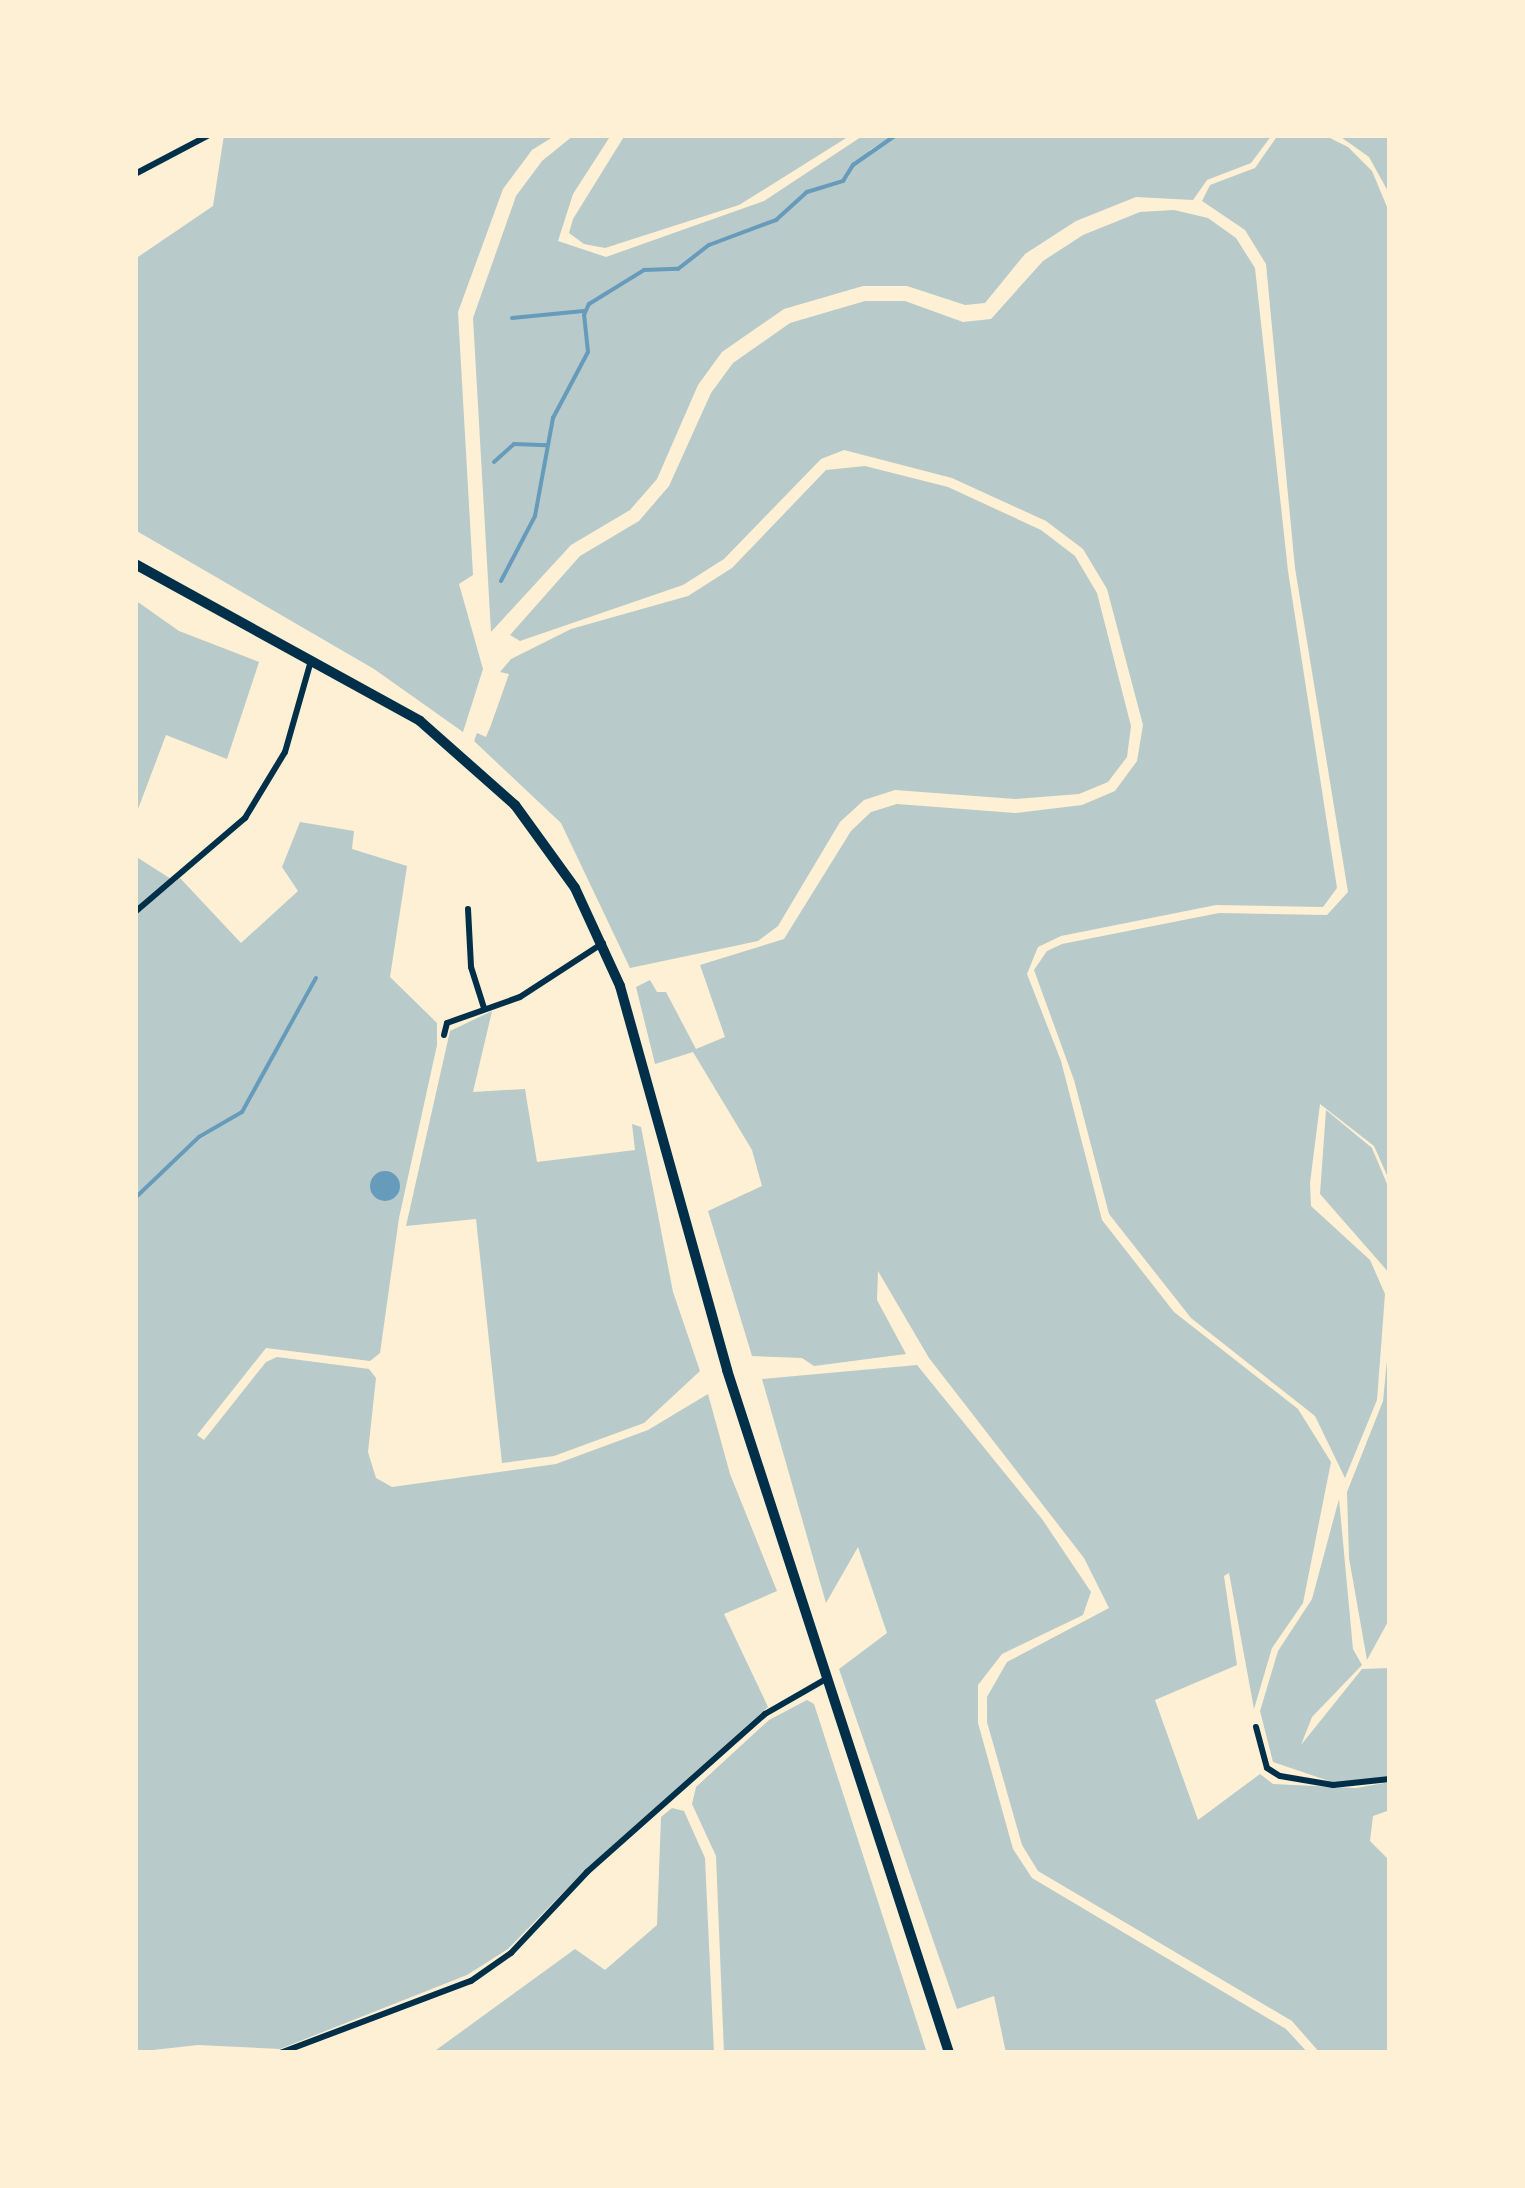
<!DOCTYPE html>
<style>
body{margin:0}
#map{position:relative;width:1525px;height:2188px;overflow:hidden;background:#fdf0d5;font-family:"DejaVu Sans",sans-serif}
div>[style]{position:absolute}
.green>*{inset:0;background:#b9caca}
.water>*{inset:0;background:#669bbc}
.round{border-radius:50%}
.stream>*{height:4px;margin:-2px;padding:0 2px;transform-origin:2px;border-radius:2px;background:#669bbc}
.minor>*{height:6px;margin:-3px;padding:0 3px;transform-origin:3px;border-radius:3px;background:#003049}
.primary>*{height:10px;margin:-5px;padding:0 5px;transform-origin:5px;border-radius:5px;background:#003049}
span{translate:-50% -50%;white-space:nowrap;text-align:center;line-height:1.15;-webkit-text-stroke:10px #fdf0d5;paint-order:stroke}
.frame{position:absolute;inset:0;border:138px solid #fdf0d5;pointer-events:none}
</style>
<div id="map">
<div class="green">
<div style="clip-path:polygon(224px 135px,556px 135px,532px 150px,503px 189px,458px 312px,473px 575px,459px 584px,483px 669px,463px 732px,374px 669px,135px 530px,135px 259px,213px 206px)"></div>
<div style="clip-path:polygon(574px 135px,611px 135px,573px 194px,558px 241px,606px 257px,764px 201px,864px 135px,894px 135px,870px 150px,865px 158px,897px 135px,1272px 135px,1251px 163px,1207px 180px,1193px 200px,1136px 197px,1076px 221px,1025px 254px,985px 303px,965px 305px,907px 286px,863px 286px,784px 309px,722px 352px,698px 385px,657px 479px,630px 510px,571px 545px,491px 632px,473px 318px,516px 196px,542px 161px)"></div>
<div style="clip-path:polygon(625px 135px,851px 135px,739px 205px,605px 248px,584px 244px,569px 233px,573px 219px)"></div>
<div style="clip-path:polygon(1278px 135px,1324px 135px,1348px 147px,1372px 171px,1390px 214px,1390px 1182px,1374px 1146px,1320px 1104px,1310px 1183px,1311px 1206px,1370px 1260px,1385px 1294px,1377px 1400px,1345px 1478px,1315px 1416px,1191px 1318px,1109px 1214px,1074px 1080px,1034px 970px,1047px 951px,1062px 944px,1219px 913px,1327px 915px,1348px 892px,1295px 568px,1266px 264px,1245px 230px,1202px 201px,1210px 185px,1255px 168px)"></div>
<div style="clip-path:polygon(1338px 135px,1390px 135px,1390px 195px,1369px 157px)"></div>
<div style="clip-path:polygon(1174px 210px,1208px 218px,1236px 238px,1255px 268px,1288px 571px,1337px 888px,1323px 907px,1216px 905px,1061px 936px,1038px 947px,1027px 974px,1061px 1061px,1102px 1220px,1174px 1312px,1298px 1409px,1331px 1462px,1303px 1603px,1272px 1648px,1254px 1709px,1229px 1573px,1224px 1576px,1237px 1665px,1155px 1700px,1198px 1820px,1260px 1774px,1273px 1784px,1356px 1788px,1390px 1782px,1390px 1810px,1373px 1816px,1370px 1841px,1390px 1861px,1390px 2053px,1320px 2053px,1292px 2021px,1038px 1871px,1022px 1845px,987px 1722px,987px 1697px,1007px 1662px,1109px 1608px,1084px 1558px,929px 1358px,878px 1271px,877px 1300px,906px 1354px,814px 1366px,802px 1358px,752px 1356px,708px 1211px,762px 1186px,752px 1150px,693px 1052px,655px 1064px,636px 987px,650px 980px,657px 992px,666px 992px,696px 1049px,725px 1037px,700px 965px,784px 939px,851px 831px,871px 812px,897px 804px,1015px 813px,1082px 805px,1115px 791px,1137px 761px,1143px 725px,1107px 589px,1083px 549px,1046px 521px,952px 478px,844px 450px,821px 459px,724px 559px,683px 585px,520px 641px,510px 635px,580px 556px,639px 521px,669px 486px,711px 393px,733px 363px,790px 323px,865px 301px,905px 301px,963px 322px,991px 319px,1043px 261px,1083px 235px,1140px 212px)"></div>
<div style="clip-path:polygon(865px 466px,948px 487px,1041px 530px,1075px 556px,1097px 593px,1131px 726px,1127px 757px,1108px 782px,1079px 794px,1015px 799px,895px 790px,864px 800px,840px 822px,778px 926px,758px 941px,630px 968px,561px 823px,474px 741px,477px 733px,486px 737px,491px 725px,509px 674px,500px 672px,511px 659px,571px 629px,688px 596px,732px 568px,826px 470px)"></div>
<div style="clip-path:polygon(135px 600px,179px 631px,259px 662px,227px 759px,166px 735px,135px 817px)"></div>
<div style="clip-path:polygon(300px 822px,354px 831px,352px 849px,407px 866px,390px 977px,437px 1023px,437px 1045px,399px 1218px,380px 1353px,370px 1361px,266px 1348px,197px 1435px,204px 1440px,266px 1362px,277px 1357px,369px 1369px,376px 1378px,368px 1452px,376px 1478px,392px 1487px,556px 1464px,648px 1430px,708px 1394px,730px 1474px,777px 1591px,724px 1614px,768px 1707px,585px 1870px,508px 1949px,467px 1975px,280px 2049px,198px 2045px,135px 2052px,135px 1200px,200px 1139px,243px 1113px,319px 977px,241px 1110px,198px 1136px,135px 1195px,135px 915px,180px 878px,241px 943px,298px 891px,282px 867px)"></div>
<div style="clip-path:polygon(135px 856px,171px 879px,135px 908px)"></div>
<div style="clip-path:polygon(492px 1011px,473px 1092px,525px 1089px,537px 1162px,635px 1150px,632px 1124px,641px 1127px,673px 1292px,700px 1371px,644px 1423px,554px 1456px,502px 1463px,476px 1219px,406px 1226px,450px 1031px)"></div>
<div style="clip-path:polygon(1326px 1110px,1372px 1148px,1390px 1191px,1390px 1274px,1320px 1194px)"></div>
<div style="clip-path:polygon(1390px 1330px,1390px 1618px,1367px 1660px,1349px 1558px,1347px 1492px,1383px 1401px)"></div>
<div style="clip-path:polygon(917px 1365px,1042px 1519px,1091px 1592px,1083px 1615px,1002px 1654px,978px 1685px,978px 1723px,1013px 1849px,1032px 1878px,1286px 2029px,1308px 2053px,1006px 2053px,994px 1996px,957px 2009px,839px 1669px,887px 1633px,858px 1547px,826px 1603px,762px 1379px)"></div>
<div style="clip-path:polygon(1339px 1499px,1353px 1649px,1362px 1665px,1312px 1717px,1301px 1745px,1362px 1669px,1390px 1668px,1390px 1777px,1335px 1783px,1273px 1762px,1260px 1711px,1278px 1651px,1312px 1599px)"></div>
<div style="clip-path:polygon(807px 1700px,814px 1704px,927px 2053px,724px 2053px,716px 1856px,692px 1804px,696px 1787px,769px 1720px)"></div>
<div style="clip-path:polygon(672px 1808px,684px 1811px,705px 1858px,714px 2053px,432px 2053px,575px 1949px,605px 1970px,657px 1925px,661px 1817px)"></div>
</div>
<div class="water">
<div class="round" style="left:370px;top:1171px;width:30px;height:30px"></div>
</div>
<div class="stream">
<div style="left:512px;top:318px;width:72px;rotate:-5.6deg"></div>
<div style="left:494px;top:462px;width:27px;rotate:-42deg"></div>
<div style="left:514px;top:444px;width:33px;rotate:2deg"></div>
<div style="left:501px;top:581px;width:73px;rotate:-62.4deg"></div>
<div style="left:535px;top:516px;width:100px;rotate:-79.6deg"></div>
<div style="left:553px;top:418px;width:75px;rotate:-62.1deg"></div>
<div style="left:588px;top:352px;width:37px;rotate:-96deg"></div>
<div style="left:584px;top:315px;width:12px;rotate:-66deg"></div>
<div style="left:589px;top:304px;width:65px;rotate:-31.7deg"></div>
<div style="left:644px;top:270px;width:34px;rotate:-2deg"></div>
<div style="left:678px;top:269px;width:39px;rotate:-38deg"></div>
<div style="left:709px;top:245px;width:72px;rotate:-20.5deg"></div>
<div style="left:776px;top:220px;width:42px;rotate:-42.1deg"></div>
<div style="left:807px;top:192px;width:38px;rotate:-17deg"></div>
<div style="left:843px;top:181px;width:19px;rotate:-58deg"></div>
<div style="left:853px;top:165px;width:52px;rotate:-34.9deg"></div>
<div style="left:135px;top:1198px;width:88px;rotate:-43.6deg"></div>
<div style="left:199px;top:1137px;width:50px;rotate:-30.2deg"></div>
<div style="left:242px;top:1112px;width:153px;rotate:-61.1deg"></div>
</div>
<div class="minor">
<div style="left:135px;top:174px;width:84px;rotate:-27.8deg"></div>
<div style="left:468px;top:909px;width:58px;rotate:87deg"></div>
<div style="left:471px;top:967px;width:43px;rotate:72.4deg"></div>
<div style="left:135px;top:912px;width:145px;rotate:-40.5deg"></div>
<div style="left:245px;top:818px;width:77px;rotate:-58.8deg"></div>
<div style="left:285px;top:752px;width:95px;rotate:-74.1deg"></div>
<div style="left:444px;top:1035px;width:12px;rotate:-76deg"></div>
<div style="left:447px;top:1023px;width:77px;rotate:-19.6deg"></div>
<div style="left:520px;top:997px;width:99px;rotate:-33deg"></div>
<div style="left:1256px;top:1727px;width:42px;rotate:75deg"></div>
<div style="left:1267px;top:1768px;width:15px;rotate:32deg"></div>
<div style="left:1280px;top:1776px;width:54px;rotate:9.6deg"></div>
<div style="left:1333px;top:1785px;width:57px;rotate:-6deg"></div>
<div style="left:167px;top:2053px;width:111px"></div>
<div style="left:280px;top:2053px;width:204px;rotate:-20.7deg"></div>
<div style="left:471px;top:1981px;width:49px;rotate:-35deg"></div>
<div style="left:511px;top:1953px;width:111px;rotate:-46.8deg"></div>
<div style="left:587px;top:1872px;width:238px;rotate:-41.6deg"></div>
<div style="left:765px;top:1714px;width:70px;rotate:-29.8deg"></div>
</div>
<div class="primary">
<div style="left:135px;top:564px;width:325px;rotate:28.8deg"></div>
<div style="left:420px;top:721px;width:127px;rotate:41.5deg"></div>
<div style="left:515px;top:805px;width:102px;rotate:54.1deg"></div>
<div style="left:575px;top:888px;width:108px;rotate:65.3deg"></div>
<div style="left:620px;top:986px;width:399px;rotate:74.4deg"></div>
<div style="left:727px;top:1370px;width:718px;rotate:71.99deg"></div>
</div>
<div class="frame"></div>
</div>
